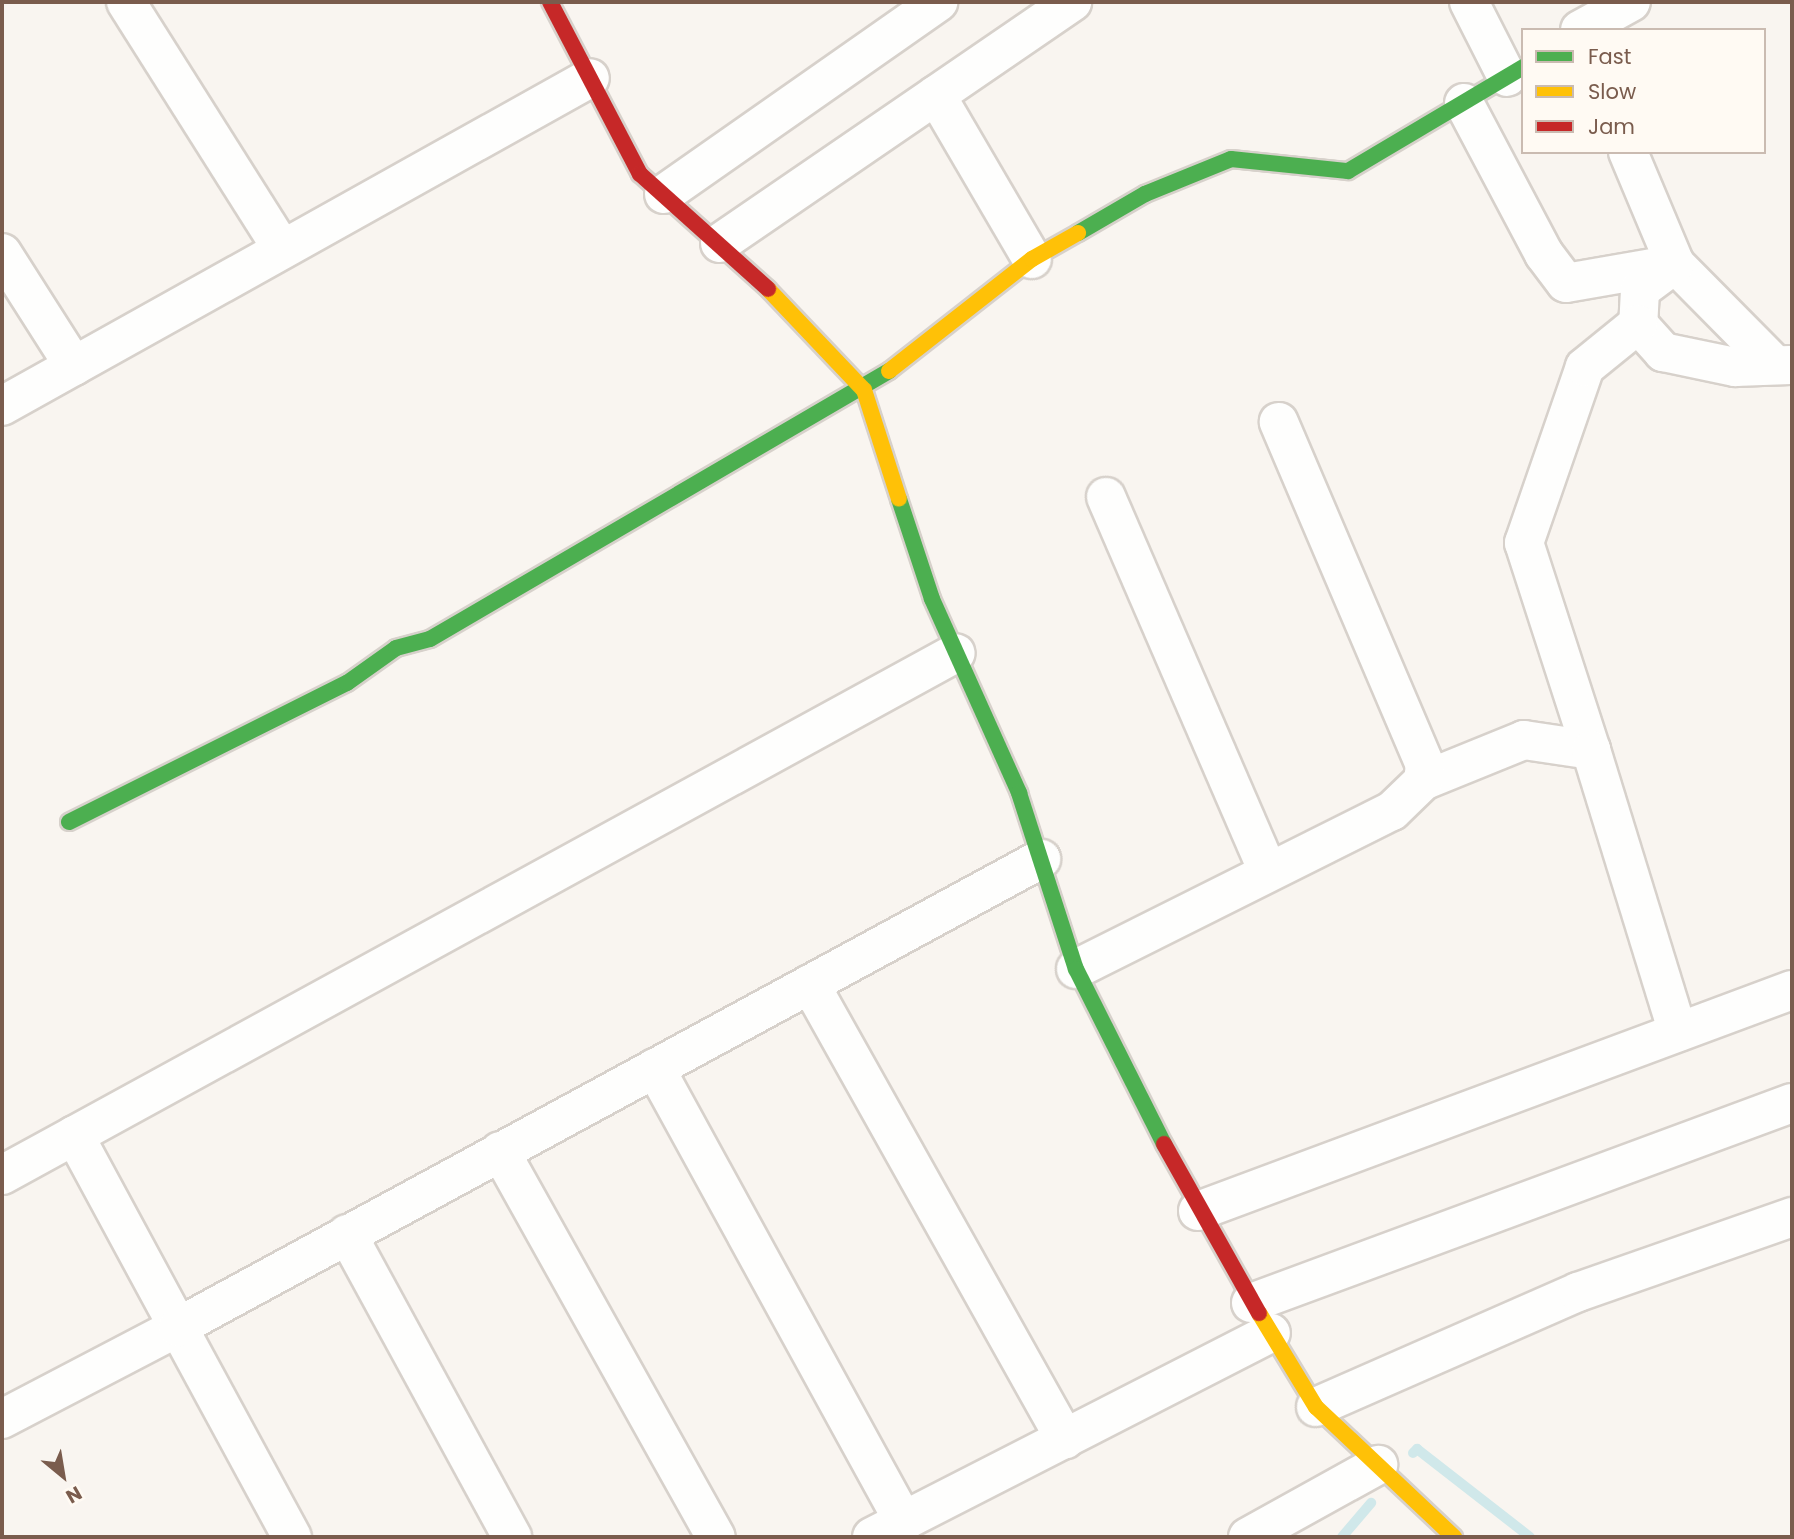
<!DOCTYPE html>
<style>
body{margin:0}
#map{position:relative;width:1794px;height:1539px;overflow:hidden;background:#f9f5f0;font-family:Poppins,sans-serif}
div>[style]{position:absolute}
.stream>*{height:10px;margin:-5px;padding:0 5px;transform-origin:5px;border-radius:5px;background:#d0e8ea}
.roads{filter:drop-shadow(2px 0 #d7d1cb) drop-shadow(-2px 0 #d7d1cb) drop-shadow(0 2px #d7d1cb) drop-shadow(0 -2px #d7d1cb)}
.street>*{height:38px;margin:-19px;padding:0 19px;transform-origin:19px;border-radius:19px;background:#fefefd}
.fast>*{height:16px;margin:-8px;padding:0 8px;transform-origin:8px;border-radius:8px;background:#4caf50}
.slow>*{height:16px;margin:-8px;padding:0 8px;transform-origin:8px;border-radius:8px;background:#ffc107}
.jam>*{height:16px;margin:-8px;padding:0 8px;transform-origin:8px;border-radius:8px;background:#c62828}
span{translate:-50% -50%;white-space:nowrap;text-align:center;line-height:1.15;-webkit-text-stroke:6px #fffaf3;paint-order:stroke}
.frame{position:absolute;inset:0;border:4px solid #7a5c4d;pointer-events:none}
.legend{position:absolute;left:1521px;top:28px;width:245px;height:126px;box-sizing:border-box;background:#fffaf3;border:2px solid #cabbb1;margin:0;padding:9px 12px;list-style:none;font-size:21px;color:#7a5c4d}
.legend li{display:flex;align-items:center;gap:14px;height:35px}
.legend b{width:35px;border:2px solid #cabbb1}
.north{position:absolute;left:28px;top:1441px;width:70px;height:70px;-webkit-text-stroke:5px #fffaf3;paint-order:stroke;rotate:150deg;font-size:19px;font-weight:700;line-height:28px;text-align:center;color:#7a5c4d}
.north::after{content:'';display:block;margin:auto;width:24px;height:32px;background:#7a5c4d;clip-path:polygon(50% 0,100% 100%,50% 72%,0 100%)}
</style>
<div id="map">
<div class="stream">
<div style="left:1413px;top:1453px;width:6px;rotate:-45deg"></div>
<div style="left:1417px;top:1449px;width:143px;rotate:37.9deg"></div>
<div style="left:1342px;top:1537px;width:45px;rotate:-49.5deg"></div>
</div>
<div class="roads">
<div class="street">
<div style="left:126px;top:2px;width:292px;rotate:57.7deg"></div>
<div style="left:1469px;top:2px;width:84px;rotate:63.1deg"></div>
<div style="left:1580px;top:30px;width:58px;rotate:-28.8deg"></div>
<div style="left:936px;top:95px;width:190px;rotate:59.7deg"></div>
<div style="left:1464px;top:103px;width:171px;rotate:62.1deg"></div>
<div style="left:1544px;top:254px;width:36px;rotate:53deg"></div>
<div style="left:1566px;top:283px;width:111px;rotate:-9.9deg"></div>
<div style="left:1675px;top:264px;width:142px;rotate:45.3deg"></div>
<div style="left:1628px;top:152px;width:121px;rotate:67.2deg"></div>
<div style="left:1675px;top:264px;width:44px;rotate:143.4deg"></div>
<div style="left:1640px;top:290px;width:34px;rotate:93deg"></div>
<div style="left:1638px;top:324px;width:38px;rotate:48deg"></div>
<div style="left:1663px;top:352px;width:74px;rotate:11.8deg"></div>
<div style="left:1735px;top:367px;width:55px;rotate:-2.1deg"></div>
<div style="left:664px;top:194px;width:335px;rotate:-35deg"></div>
<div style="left:720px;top:243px;width:427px;rotate:-34.4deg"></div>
<div style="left:2px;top:253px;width:134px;rotate:57.5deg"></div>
<div style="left:2px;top:406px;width:673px;rotate:-29.15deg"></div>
<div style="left:1106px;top:497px;width:408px;rotate:66.6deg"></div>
<div style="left:1591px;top:750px;width:218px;rotate:-107.9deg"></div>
<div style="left:1524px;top:543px;width:186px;rotate:-70.9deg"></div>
<div style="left:1585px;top:367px;width:68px;rotate:-39.1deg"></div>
<div style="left:1423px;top:781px;width:109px;rotate:-22.1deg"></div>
<div style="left:1524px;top:740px;width:68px;rotate:8.5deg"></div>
<div style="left:1591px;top:750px;width:295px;rotate:72.9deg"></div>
<div style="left:1076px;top:969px;width:353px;rotate:-26.6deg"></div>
<div style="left:1392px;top:811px;width:43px;rotate:-44.1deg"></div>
<div style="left:1423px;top:781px;width:16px;rotate:-83deg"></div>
<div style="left:1425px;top:765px;width:373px;rotate:-113.1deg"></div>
<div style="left:810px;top:984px;width:522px;rotate:60.73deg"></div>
<div style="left:655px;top:1068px;width:518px;rotate:61.26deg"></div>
<div style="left:500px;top:1151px;width:442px;rotate:60.8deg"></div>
<div style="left:2px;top:1175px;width:1087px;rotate:-28.69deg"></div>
<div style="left:1198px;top:1211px;width:634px;rotate:-20.41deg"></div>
<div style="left:347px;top:1234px;width:345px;rotate:61.4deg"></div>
<div style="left:1251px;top:1303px;width:577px;rotate:-20.29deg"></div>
<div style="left:1316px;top:1407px;width:286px;rotate:-23.7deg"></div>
<div style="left:1578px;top:1292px;width:227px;rotate:-19.3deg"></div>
<div style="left:2px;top:1419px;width:199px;rotate:-27.6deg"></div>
<div style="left:178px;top:1327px;width:218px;rotate:-118.4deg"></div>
<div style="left:292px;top:1537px;width:239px;rotate:-118.5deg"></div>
<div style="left:178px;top:1327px;width:982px;rotate:-28.47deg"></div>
<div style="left:872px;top:1537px;width:448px;rotate:-27.1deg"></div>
<div style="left:1248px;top:1537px;width:149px;rotate:-29deg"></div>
</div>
<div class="fast">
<div style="left:1078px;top:233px;width:78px;rotate:-30.2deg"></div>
<div style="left:1145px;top:194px;width:93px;rotate:-22.1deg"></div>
<div style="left:1231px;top:159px;width:118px;rotate:5.9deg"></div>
<div style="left:1348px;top:171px;width:204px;rotate:-30.7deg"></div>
<div style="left:899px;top:499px;width:105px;rotate:71.7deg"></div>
<div style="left:932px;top:599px;width:213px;rotate:65.8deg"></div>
<div style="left:1019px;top:793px;width:185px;rotate:72.1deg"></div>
<div style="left:1076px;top:969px;width:196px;rotate:63.3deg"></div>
<div style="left:69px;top:822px;width:311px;rotate:-26.6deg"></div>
<div style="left:347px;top:683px;width:60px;rotate:-35.5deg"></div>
<div style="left:396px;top:648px;width:35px;rotate:-15deg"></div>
<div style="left:430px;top:639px;width:532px;rotate:-30.28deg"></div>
</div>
<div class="slow">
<div style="left:768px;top:289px;width:139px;rotate:46.5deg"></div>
<div style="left:864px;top:390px;width:114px;rotate:72.2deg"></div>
<div style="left:889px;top:371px;width:182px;rotate:-38.1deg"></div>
<div style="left:1032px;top:259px;width:53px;rotate:-29.5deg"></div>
<div style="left:1259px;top:1313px;width:110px;rotate:58.8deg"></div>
<div style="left:1316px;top:1407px;width:190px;rotate:43.3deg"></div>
</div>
<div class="jam">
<div style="left:550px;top:2px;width:194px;rotate:62.4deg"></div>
<div style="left:640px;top:174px;width:172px;rotate:41.9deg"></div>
<div style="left:1164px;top:1144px;width:194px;rotate:60.7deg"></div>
</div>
</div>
<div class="frame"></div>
<ul class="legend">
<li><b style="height:9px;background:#4caf50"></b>Fast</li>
<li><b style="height:9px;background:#ffc107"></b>Slow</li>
<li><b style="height:9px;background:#c62828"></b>Jam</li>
</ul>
<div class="north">N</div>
</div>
